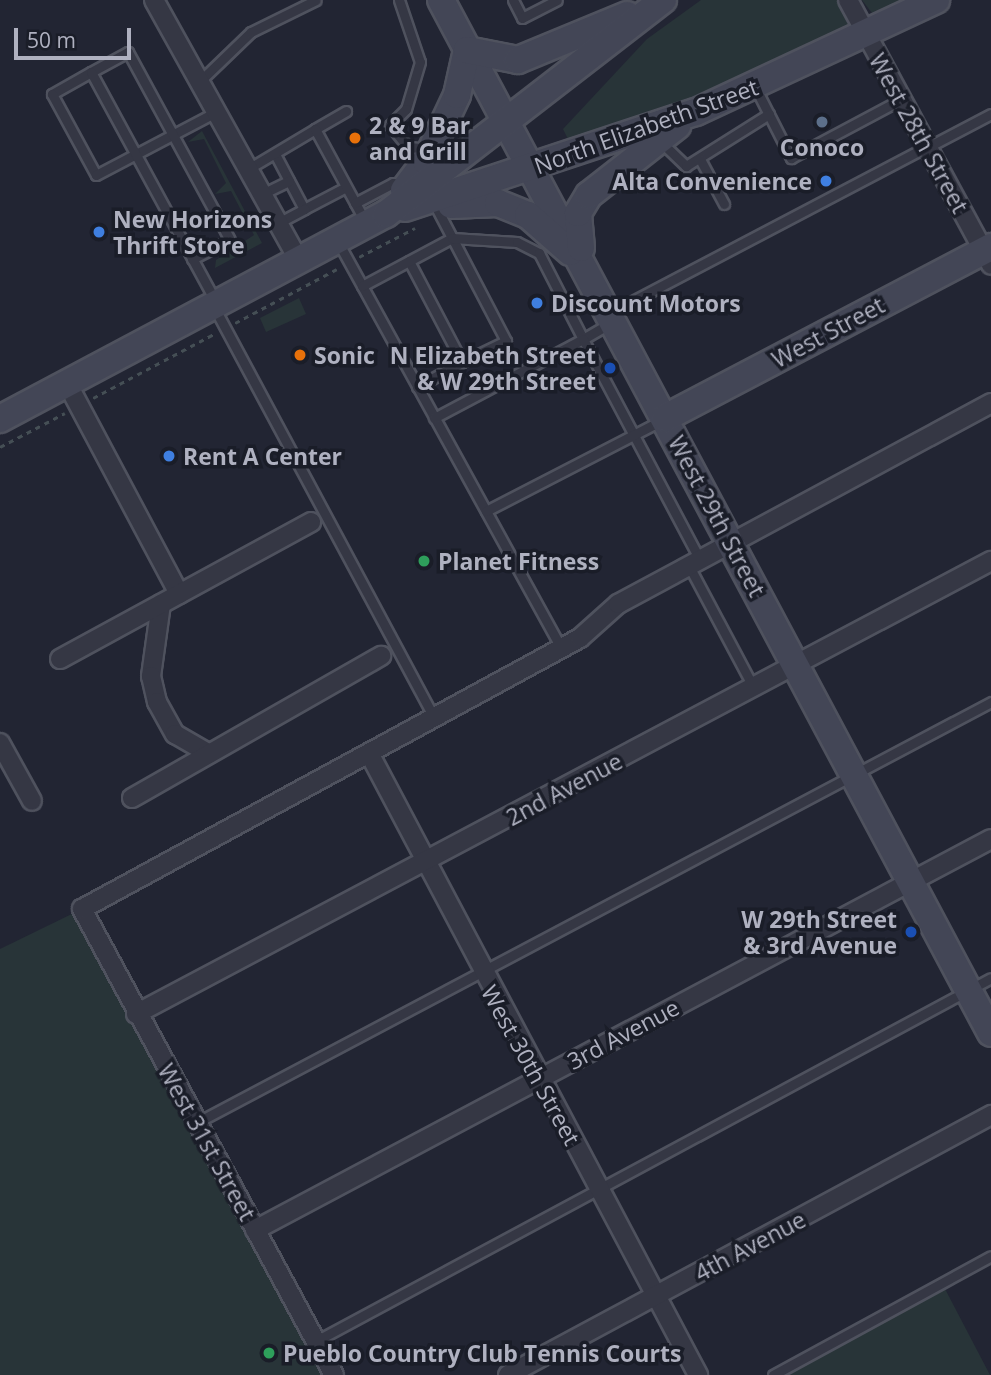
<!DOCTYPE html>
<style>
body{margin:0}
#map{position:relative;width:991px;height:1375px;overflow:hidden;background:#222533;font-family:"Open Sans",sans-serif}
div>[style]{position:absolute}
.green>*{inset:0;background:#283438}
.path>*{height:2.5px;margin-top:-1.25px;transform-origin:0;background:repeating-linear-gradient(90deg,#454f55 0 5px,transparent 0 10px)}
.roads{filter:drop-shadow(2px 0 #4f525e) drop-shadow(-2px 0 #4f525e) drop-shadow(0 2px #4f525e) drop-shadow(0 -2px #4f525e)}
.lane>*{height:9px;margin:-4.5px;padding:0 4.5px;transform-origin:4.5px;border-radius:4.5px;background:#353744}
.street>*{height:18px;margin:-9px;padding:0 9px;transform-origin:9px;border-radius:9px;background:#353744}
.secondary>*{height:26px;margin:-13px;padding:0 13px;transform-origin:13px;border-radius:13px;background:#434656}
.dots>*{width:19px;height:19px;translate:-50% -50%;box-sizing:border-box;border:4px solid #1a1d28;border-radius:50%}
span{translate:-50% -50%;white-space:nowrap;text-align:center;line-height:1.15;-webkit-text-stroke:7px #1a1d28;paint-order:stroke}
.poi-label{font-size:23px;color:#afb1c0;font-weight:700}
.left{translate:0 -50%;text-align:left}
.right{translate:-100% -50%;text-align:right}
.street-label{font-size:23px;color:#afb1c0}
.scale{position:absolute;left:14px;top:28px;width:117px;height:32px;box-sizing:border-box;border:4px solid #afb1c0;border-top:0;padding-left:9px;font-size:21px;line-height:24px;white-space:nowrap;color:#afb1c0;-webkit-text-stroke:5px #1a1d28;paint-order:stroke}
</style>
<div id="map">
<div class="green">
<div style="clip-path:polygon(701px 0,837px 0,849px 26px,792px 62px,571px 145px,563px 129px,647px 39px)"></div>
<div style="clip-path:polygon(862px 0,910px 0,875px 17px)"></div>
<div style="clip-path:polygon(202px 131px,262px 243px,215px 268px,216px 260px,254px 235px,231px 191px,215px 194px,226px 183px,204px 139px,188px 142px)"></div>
<div style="clip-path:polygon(299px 298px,306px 314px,266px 332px,260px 318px)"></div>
<div style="clip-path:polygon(82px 909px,255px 1230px,322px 1375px,0 1375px,0 949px)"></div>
<div style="clip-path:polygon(944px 1287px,990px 1375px,781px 1375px)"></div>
</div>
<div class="path">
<div style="left:359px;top:257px;width:63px;rotate:-27.4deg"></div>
<div style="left:235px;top:323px;width:115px;rotate:-27.9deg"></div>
<div style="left:93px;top:398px;width:137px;rotate:-27.9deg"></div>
<div style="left:0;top:447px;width:73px;rotate:-27.6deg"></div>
</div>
<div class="roads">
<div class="lane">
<div style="left:399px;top:0;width:65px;rotate:71.3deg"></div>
<div style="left:420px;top:62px;width:49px;rotate:106.6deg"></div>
<div style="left:406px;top:109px;width:23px;rotate:135deg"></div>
<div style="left:390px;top:125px;width:28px;rotate:51deg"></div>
<div style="left:408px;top:147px;width:21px;rotate:5deg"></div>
<div style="left:513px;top:0;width:20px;rotate:63deg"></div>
<div style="left:522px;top:18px;width:39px;rotate:-27deg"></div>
<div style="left:91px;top:72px;width:45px;rotate:150.6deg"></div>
<div style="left:52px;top:94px;width:92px;rotate:61.5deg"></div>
<div style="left:96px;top:175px;width:136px;rotate:-27.7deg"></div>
<div style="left:199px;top:82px;width:72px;rotate:-43.9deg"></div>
<div style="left:251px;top:32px;width:72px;rotate:-26.2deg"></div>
<div style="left:755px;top:87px;width:80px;rotate:63.1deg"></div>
<div style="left:791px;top:158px;width:126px;rotate:-28deg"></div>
<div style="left:315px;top:129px;width:36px;rotate:-30deg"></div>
<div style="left:661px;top:142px;width:35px;rotate:44deg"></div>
<div style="left:686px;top:166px;width:98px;rotate:-32.1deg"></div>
<div style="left:928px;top:147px;width:71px;rotate:-27.6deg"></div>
<div style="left:275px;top:154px;width:62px;rotate:62.2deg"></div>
<div style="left:304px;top:209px;width:47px;rotate:-27.6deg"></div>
<div style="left:700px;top:159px;width:51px;rotate:61.9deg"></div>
<div style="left:248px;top:169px;width:78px;rotate:-30.8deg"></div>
<div style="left:315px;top:129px;width:107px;rotate:61.5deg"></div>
<div style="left:262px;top:194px;width:30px;rotate:-26deg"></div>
<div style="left:355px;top:203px;width:43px;rotate:-27.8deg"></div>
<div style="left:393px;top:183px;width:11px;rotate:68deg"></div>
<div style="left:278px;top:223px;width:30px;rotate:-28deg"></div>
<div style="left:338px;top:242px;width:463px;rotate:61.2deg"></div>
<div style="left:192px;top:259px;width:42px;rotate:-26.6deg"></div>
<div style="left:230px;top:240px;width:214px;rotate:-118.5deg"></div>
<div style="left:128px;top:52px;width:42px;rotate:151.6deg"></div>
<div style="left:91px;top:72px;width:262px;rotate:61.5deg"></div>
<div style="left:409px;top:261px;width:114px;rotate:62.3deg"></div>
<div style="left:462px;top:362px;width:49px;rotate:-25.5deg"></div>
<div style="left:506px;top:341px;width:151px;rotate:-117.6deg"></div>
<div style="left:362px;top:286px;width:102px;rotate:-28.1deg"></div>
<div style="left:452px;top:238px;width:65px;rotate:3.5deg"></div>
<div style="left:517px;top:242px;width:25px;rotate:27deg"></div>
<div style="left:539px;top:253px;width:97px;rotate:62.9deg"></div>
<div style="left:583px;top:339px;width:32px;rotate:-30deg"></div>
<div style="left:215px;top:309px;width:463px;rotate:61.8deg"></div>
<div style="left:610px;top:313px;width:359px;rotate:-27.7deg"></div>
<div style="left:417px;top:387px;width:51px;rotate:-29.1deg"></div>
<div style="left:434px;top:418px;width:169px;rotate:-27.9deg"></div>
<div style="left:583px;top:339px;width:250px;rotate:62.1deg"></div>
<div style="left:486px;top:511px;width:198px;rotate:-27.3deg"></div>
<div style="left:689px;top:566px;width:138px;rotate:62deg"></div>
<div style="left:196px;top:1123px;width:900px;rotate:-27.9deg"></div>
<div style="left:316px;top:1341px;width:766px;rotate:-28.27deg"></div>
<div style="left:773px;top:1375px;width:248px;rotate:-28.6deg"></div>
</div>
<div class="street">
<div style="left:154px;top:0;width:299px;rotate:60.9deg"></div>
<div style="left:848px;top:0;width:301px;rotate:61.6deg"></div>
<div style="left:67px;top:383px;width:239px;rotate:62deg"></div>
<div style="left:161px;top:604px;width:73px;rotate:97.9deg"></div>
<div style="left:151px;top:676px;width:27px;rotate:77deg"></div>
<div style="left:157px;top:702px;width:37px;rotate:61deg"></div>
<div style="left:175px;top:734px;width:39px;rotate:30deg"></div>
<div style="left:60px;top:659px;width:286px;rotate:-28.6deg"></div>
<div style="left:0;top:743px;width:66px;rotate:61.1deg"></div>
<div style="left:369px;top:753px;width:704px;rotate:62.12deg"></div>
<div style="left:132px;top:798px;width:287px;rotate:-29.7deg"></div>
<div style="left:136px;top:1014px;width:968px;rotate:-27.92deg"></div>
<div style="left:255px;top:1230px;width:833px;rotate:-27.98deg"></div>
<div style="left:334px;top:1375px;width:530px;rotate:-118.4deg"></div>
<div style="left:82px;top:909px;width:567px;rotate:-28.55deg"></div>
<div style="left:580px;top:638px;width:51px;rotate:-41.8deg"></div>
<div style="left:618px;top:604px;width:424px;rotate:-28.3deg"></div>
<div style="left:508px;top:1375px;width:549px;rotate:-28.29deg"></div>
</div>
<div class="secondary">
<div style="left:441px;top:0;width:1170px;rotate:61.97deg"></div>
<div style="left:404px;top:190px;width:36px;rotate:-53deg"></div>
<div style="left:426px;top:161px;width:73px;rotate:-64.8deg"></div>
<div style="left:457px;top:95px;width:46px;rotate:-77.5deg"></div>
<div style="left:467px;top:50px;width:52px;rotate:11.1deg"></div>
<div style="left:518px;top:60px;width:118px;rotate:-22.4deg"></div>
<div style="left:451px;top:205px;width:47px;rotate:-2.4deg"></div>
<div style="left:498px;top:203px;width:32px;rotate:22deg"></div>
<div style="left:528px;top:215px;width:56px;rotate:41.4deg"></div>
<div style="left:405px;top:208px;width:306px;rotate:-18.3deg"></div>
<div style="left:696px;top:112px;width:265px;rotate:-25deg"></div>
<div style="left:581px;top:248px;width:35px;rotate:-95deg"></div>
<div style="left:578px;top:213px;width:21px;rotate:-59deg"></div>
<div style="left:589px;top:195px;width:112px;rotate:-38.1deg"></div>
<div style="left:665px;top:418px;width:368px;rotate:-27.7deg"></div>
<div style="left:0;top:419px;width:437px;rotate:-28deg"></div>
<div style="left:386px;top:214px;width:350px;rotate:-37.7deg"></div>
</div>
</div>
<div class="dots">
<div style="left:822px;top:122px;background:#5c6f8a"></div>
<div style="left:355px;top:138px;background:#e8710a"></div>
<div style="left:826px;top:181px;background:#3f7fe0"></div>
<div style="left:99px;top:232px;background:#3f7fe0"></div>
<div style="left:537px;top:303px;background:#3f7fe0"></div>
<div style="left:300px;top:355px;background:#e8710a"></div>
<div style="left:610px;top:368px;background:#1a4fb4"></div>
<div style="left:169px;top:456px;background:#3f7fe0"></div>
<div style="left:424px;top:561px;background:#2e9e5b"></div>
<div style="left:911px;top:932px;background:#1a4fb4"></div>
<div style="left:269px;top:1353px;background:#2e9e5b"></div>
</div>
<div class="poi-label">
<span class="left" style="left:369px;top:138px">2 &amp; 9 Bar<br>and Grill</span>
<span style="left:822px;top:147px">Conoco</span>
<span class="right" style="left:812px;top:181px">Alta Convenience</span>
<span class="left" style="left:113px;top:232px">New Horizons<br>Thrift Store</span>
<span class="left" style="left:551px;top:303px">Discount Motors</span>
<span class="left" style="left:314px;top:355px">Sonic</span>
<span class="right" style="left:596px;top:368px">N Elizabeth Street<br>&amp; W 29th Street</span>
<span class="left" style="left:183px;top:456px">Rent A Center</span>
<span class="left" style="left:438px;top:561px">Planet Fitness</span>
<span class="right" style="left:897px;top:932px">W 29th Street<br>&amp; 3rd Avenue</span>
<span class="left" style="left:283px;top:1353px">Pueblo Country Club Tennis Courts</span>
</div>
<div class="street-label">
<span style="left:646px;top:126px;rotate:-20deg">North Elizabeth Street</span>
<span style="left:919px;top:133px;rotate:61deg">West 28th Street</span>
<span style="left:828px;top:332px;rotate:-28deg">West Street</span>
<span style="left:717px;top:516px;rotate:62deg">West 29th Street</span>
<span style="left:564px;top:789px;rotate:-28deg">2nd Avenue</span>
<span style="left:623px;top:1034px;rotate:-28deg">3rd Avenue</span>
<span style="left:531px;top:1065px;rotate:61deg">West 30th Street</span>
<span style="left:207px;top:1142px;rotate:61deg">West 31st Street</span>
<span style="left:750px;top:1246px;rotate:-28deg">4th Avenue</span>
</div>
<div class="scale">50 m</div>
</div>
